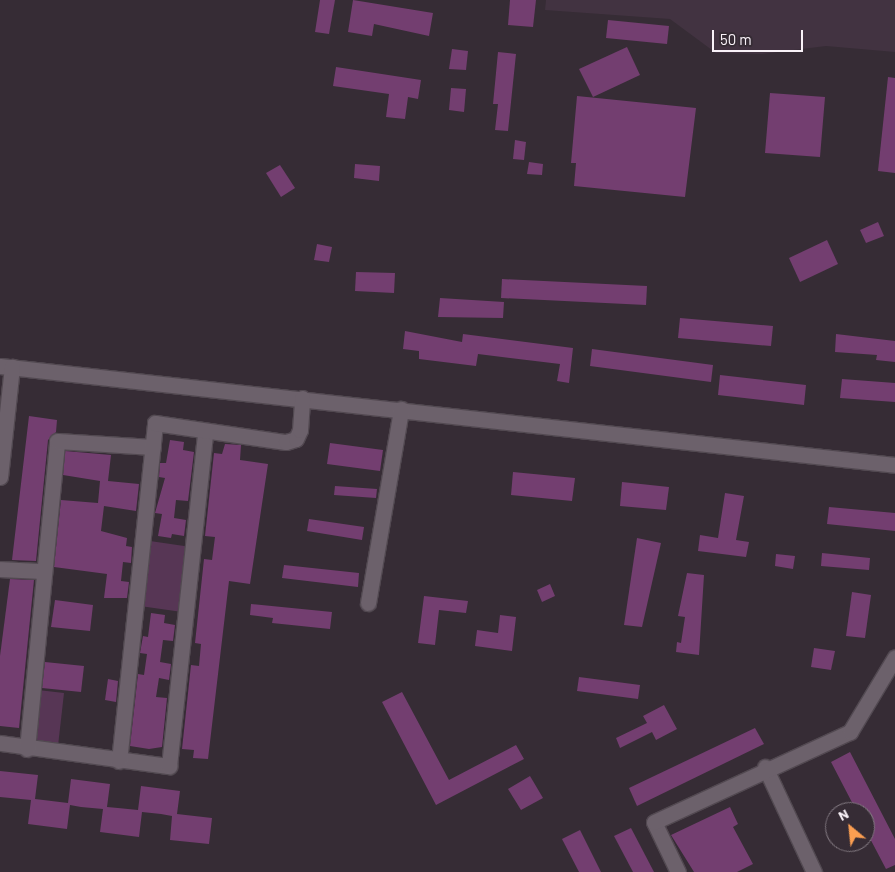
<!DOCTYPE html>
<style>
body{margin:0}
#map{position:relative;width:895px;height:872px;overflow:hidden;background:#362c35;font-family:Barlow,sans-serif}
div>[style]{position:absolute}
.built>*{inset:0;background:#423341}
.green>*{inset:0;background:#573655}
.building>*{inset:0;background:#733e70}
.roads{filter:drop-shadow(1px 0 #524951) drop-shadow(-1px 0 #524951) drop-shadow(0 1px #524951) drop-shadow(0 -1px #524951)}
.minor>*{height:15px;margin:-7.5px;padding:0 7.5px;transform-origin:7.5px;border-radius:7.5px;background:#6c616b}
span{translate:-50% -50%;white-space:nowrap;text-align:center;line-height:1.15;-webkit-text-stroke:4px #362c35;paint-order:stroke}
.north{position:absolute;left:825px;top:802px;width:50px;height:50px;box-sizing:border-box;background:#362c35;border:1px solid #847b83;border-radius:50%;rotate:332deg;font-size:14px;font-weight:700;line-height:20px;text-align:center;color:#f9f2f8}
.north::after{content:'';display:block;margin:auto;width:18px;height:22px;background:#fb9e51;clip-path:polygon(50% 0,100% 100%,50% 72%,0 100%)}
.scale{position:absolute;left:712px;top:30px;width:91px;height:22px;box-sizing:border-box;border:2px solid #f9f2f8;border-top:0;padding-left:6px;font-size:15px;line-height:18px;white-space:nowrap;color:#f9f2f8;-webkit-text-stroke:4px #362c35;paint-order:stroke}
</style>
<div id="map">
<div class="built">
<div style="clip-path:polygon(546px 0,895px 0,895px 52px,826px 46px,762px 54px,716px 53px,670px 19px,545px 10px)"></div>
</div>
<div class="green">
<div style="clip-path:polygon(150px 541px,191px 547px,182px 612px,140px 606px)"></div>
<div style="clip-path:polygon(38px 690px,64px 693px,58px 746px,32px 743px)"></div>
</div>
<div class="building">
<div style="clip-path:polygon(320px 0,335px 0,329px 34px,315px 32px)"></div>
<div style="clip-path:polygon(353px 0,433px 13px,429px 36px,374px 24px,372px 36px,348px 32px)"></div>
<div style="clip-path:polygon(510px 0,536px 0,533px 27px,508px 25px)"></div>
<div style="clip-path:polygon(608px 20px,669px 26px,667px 44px,606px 38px)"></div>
<div style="clip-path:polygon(627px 47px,640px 75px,593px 97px,579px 69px)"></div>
<div style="clip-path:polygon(452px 49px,468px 51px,466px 70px,449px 69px)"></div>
<div style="clip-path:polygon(498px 52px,516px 54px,508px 131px,495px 130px,498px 104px,493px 104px)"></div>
<div style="clip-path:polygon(336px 67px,421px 80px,418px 99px,408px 97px,405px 119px,386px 117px,389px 94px,333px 86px)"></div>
<div style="clip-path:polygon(888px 77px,895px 78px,895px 173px,878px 171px)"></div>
<div style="clip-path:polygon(451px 88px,466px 89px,464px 112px,449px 110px)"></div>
<div style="clip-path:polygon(770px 93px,825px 97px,820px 157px,765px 153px)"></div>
<div style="clip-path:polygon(577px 96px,696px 108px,685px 197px,574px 186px,576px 163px,571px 163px)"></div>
<div style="clip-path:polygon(515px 140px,526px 142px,524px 160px,513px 159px)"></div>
<div style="clip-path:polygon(529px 162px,543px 164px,542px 175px,527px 174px)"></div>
<div style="clip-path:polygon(355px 164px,380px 166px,379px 181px,354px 178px)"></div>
<div style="clip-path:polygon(280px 165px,295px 188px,281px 197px,266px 173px)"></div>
<div style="clip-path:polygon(878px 222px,884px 236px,866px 243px,860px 230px)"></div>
<div style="clip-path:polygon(827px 240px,838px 264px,800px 282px,789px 258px)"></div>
<div style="clip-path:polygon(317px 244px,332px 247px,329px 262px,314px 260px)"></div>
<div style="clip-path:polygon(356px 272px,395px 273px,394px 293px,355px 291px)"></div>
<div style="clip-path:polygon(502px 279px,647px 286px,646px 305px,501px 298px)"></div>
<div style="clip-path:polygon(440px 298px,504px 302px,503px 318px,438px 317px)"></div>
<div style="clip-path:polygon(680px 318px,773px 326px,771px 346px,678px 338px)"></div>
<div style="clip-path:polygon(405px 331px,462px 342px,463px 334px,573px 348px,569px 383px,557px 381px,560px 364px,478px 354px,476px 366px,419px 359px,419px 351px,403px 349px)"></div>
<div style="clip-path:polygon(836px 334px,895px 341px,895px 362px,876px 360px,877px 355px,835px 352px)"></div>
<div style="clip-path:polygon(592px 349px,713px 365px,711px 382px,590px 366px)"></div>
<div style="clip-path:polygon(720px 375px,806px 385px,804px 405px,718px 395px)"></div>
<div style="clip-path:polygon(842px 379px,895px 383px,895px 402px,840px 398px)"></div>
<div style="clip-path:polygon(29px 416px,57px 420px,56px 432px,48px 440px,36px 561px,12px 560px)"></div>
<div style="clip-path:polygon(170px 440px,184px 442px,183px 450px,194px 452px,188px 501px,176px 500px,174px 518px,186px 520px,184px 536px,172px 534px,171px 538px,158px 536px,162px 514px,155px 513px,165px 478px,159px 477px,160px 463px,166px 463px)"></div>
<div style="clip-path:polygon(330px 443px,383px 450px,380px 471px,327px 464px)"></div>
<div style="clip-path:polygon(225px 444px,241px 445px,240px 460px,268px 464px,250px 584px,229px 581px,208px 759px,193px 758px,194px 750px,182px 749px,191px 665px,199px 666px,201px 644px,195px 643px,204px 559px,212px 560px,215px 537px,205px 536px,214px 453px,222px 454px)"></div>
<div style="clip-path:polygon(65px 451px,111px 455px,108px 481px,139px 484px,136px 511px,104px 506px,101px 531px,127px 538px,126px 546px,132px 547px,131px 563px,123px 562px,121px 581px,129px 582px,127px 598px,104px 598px,107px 574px,54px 567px,61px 500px,98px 503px,100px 481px,63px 475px)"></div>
<div style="clip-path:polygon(513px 472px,575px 478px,572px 501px,511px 495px)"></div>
<div style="clip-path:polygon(622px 482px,669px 487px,666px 510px,620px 506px)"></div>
<div style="clip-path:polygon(335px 486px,377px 489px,376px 498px,334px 495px)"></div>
<div style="clip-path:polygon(725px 493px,744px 496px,736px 540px,749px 542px,746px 557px,698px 551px,700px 535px,718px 538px)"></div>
<div style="clip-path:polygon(829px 507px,895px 513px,895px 531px,827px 524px)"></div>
<div style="clip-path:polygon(309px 519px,364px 527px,362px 540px,307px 531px)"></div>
<div style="clip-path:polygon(637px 538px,661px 543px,642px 627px,624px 625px)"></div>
<div style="clip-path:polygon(822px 553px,870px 558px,869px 570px,821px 566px)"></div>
<div style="clip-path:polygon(776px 554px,795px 556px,793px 569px,775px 566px)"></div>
<div style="clip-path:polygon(284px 565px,359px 573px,358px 587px,282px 578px)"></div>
<div style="clip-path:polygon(687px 573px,704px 575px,699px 655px,676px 652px,677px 642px,681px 643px,685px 617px,678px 616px)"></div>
<div style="clip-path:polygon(10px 579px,34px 580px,19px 728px,0 726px,0 656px)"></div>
<div style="clip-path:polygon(550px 584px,555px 596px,542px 602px,537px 590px)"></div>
<div style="clip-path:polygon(852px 592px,871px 595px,865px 638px,846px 636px)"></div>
<div style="clip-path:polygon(424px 596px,468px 601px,466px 613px,439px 610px,435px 645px,418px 643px)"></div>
<div style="clip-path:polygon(55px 600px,93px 605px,90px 631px,51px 627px)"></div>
<div style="clip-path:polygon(251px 604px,332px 612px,330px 629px,272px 623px,273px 618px,250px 615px)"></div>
<div style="clip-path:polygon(151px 613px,165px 615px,164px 623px,175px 625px,173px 641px,163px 640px,160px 662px,171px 664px,169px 680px,159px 678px,156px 697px,167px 698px,162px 747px,149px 749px,130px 746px,138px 674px,144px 675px,147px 654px,140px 653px,143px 636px,148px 637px)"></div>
<div style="clip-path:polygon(500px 615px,516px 617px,512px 651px,475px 646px,477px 630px,498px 633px)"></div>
<div style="clip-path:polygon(814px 648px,835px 651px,831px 670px,811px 667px)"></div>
<div style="clip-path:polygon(45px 662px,84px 666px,81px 692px,42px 688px)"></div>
<div style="clip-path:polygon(579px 677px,640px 685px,638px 699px,577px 691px)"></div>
<div style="clip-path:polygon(108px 679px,118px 681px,116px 702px,105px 700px)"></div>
<div style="clip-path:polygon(402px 692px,449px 780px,516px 745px,524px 759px,436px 805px,382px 702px)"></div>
<div style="clip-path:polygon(664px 705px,677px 729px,656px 740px,652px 732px,620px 748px,616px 738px,647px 723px,643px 716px)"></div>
<div style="clip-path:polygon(755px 728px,764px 744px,637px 806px,629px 788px)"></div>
<div style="clip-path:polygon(850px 752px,895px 839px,895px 865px,886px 869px,865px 829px,865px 812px,857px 812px,831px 762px)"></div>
<div style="clip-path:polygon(0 771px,38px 775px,35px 799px,68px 803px,71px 779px,110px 784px,107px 807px,118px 808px,138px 810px,141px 786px,180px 791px,177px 814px,212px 818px,209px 844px,170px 840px,172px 816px,161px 814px,142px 812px,139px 837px,100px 832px,103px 809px,81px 807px,70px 805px,67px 829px,28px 824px,31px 800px,0 797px)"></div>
<div style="clip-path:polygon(530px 776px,543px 798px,521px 810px,508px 789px)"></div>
<div style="clip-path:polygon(730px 807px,738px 824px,733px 827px,753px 864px,737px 872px,694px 872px,671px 835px)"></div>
<div style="clip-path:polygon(631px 828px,654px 872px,633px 872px,614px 836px)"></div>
<div style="clip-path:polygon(580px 830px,601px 872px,579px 872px,562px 839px)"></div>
</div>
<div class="roads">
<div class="minor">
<div style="left:0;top:366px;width:900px;rotate:6.31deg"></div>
<div style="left:0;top:477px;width:111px;rotate:-83.8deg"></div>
<div style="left:0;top:569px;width:41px;rotate:2.8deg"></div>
<div style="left:368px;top:603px;width:197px;rotate:-80.3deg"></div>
<div style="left:0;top:743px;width:171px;rotate:7.8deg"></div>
<div style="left:169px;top:766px;width:335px;rotate:-83.8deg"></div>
<div style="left:27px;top:749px;width:309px;rotate:-84.4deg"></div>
<div style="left:57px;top:441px;width:96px;rotate:3.6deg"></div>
<div style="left:119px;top:761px;width:340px;rotate:-83.9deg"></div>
<div style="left:155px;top:423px;width:132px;rotate:8.3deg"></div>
<div style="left:286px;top:442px;width:10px;rotate:-17deg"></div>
<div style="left:296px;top:439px;width:10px;rotate:-66deg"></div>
<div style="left:300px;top:430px;width:32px;rotate:-86deg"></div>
<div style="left:765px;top:767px;width:116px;rotate:65deg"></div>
<div style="left:678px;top:872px;width:55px;rotate:-115.6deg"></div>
<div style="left:654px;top:822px;width:216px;rotate:-24.7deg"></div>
<div style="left:850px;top:732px;width:87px;rotate:-59deg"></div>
</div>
</div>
<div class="north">N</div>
<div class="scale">50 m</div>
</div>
